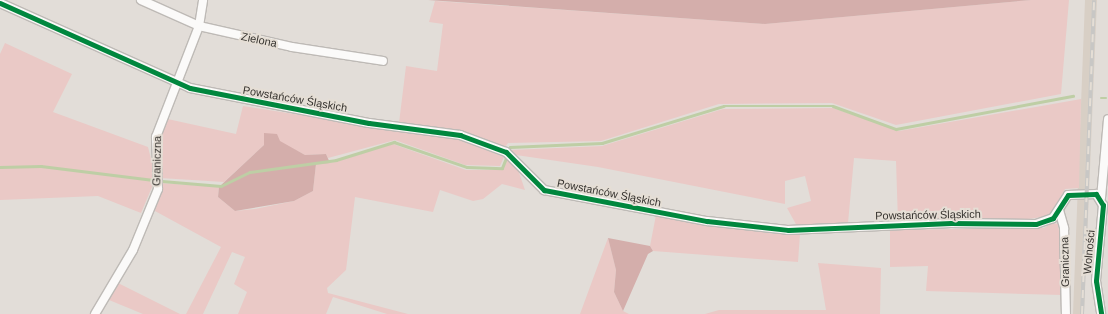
<!DOCTYPE html>
<meta charset="utf-8">
<style>
body{margin:0}
#map{position:relative;width:1108px;height:314px;overflow:hidden;background:#e2ddd8;font-family:Helvetica,sans-serif}
div>[style]{position:absolute}
.built>*{inset:0;background:#d8cfc5}
.green>*{inset:0;background:#eac9c6}
.forest>*{inset:0;background:#d4aeab}
.stream>*{height:2.5px;margin:-1.25px;padding:0 1.25px;transform-origin:1.25px;border-radius:1.25px;background:#becea5}
.roads{filter:drop-shadow(1px 0 #bebab6) drop-shadow(-1px 0 #bebab6) drop-shadow(0 1px #bebab6) drop-shadow(0 -1px #bebab6)}
.street>*{height:8px;margin:-4px;padding:0 4px;transform-origin:4px;border-radius:4px;background:#fbfaf9}
.rail>*{height:4px;margin-top:-2px;transform-origin:0;background:repeating-linear-gradient(90deg,#e5ded5 0 8px,#c8c7c5 0 16px);box-sizing:border-box;border-block:1px solid #c8c7c5}
.cycleway>*{height:5px;margin:-2.5px;padding:0 2.5px;transform-origin:2.5px;border-radius:2.5px;background:#00873e}
span{translate:-50% -50%;white-space:nowrap;text-align:center;line-height:1.15;-webkit-text-stroke:4px #e5ded5;paint-order:stroke}
.street-label{font-size:11px;color:#36332f}
</style>
<div id="map">
<div class="built">
<div style="clip-path:polygon(1085px 0,1097px 0,1084px 314px,1073px 314px)"></div>
</div>
<div class="green">
<div style="clip-path:polygon(1031px 0,1069px 0,1061px 94px,896px 125px,832px 103px,719px 104px,601px 141px,508px 143px,505px 147px,471px 134px,399px 123px,406px 66px,437px 71px,443px 24px,429px 22px,435px 1px,765px 24px)"></div>
<div style="clip-path:polygon(5px 43px,72px 74px,53px 112px,148px 147px,153px 167px,152px 187px,141px 213px,98px 196px,0 200px,0 54px)"></div>
<div style="clip-path:polygon(1081px 99px,1079px 188px,1065px 189px,1049px 216px,1021px 220px,898px 222px,896px 161px,854px 158px,848px 223px,797px 226px,787px 208px,811px 201px,805px 176px,785px 181px,785px 204px,598px 167px,516px 155px,511px 150px,602px 146px,723px 109px,833px 108px,899px 131px)"></div>
<div style="clip-path:polygon(243px 106px,460px 140px,504px 157px,500px 166px,465px 165px,395px 140px,328px 158px,326px 154px,305px 155px,264px 134px,264px 145px,224px 182px,160px 178px,158px 137px,163px 118px,236px 134px)"></div>
<div style="clip-path:polygon(393px 144px,466px 170px,502px 170px,508px 159px,516px 164px,525px 190px,502px 184px,483px 199px,473px 201px,440px 190px,433px 212px,355px 197px,346px 270px,327px 288px,328px 293px,408px 314px,387px 314px,333px 297px,326px 314px,238px 314px,247px 292px,234px 284px,245px 257px,232px 252px,203px 314px,186px 314px,221px 247px,155px 211px,160px 183px,219px 187px,218px 197px,235px 211px,255px 209px,294px 201px,313px 191px,316px 164px,335px 162px)"></div>
<div style="clip-path:polygon(656px 215px,775px 234px,800px 234px,798px 262px,653px 251px,650px 246px)"></div>
<div style="clip-path:polygon(1052px 223px,1058px 224px,1059px 231px,1062px 295px,926px 291px,928px 266px,890px 267px,890px 230px,1044px 228px)"></div>
<div style="clip-path:polygon(608px 238px,616px 270px,614px 292px,623px 311px,629px 314px,580px 314px)"></div>
<div style="clip-path:polygon(818px 263px,881px 268px,880px 314px,705px 314px,719px 310px,826px 310px)"></div>
<div style="clip-path:polygon(118px 283px,180px 314px,143px 314px,109px 300px)"></div>
</div>
<div class="forest">
<div style="clip-path:polygon(428px 0,1031px 0,765px 24px)"></div>
<div style="clip-path:polygon(264px 133px,277px 134px,280px 141px,305px 155px,326px 154px,330px 163px,316px 164px,313px 191px,294px 201px,235px 211px,218px 197px,219px 187px,264px 145px)"></div>
<div style="clip-path:polygon(608px 238px,650px 246px,653px 251px,648px 254px,623px 311px,614px 292px,616px 270px)"></div>
</div>
<div class="stream">
<div style="left:1101px;top:98px;width:5px"></div>
<div style="left:508px;top:151px;width:4px;rotate:-63deg"></div>
<div style="left:510px;top:147px;width:92px;rotate:-2.5deg"></div>
<div style="left:602px;top:143px;width:127px;rotate:-16.9deg"></div>
<div style="left:724px;top:106px;width:109px"></div>
<div style="left:833px;top:106px;width:67px;rotate:20.1deg"></div>
<div style="left:896px;top:129px;width:180px;rotate:-10.6deg"></div>
<div style="left:0;top:167px;width:41px;rotate:-1.4deg"></div>
<div style="left:41px;top:166px;width:113px;rotate:7.1deg"></div>
<div style="left:162px;top:181px;width:59px;rotate:4.8deg"></div>
<div style="left:221px;top:186px;width:32px;rotate:-26deg"></div>
<div style="left:250px;top:172px;width:87px;rotate:-7.9deg"></div>
<div style="left:336px;top:160px;width:61px;rotate:-17.2deg"></div>
<div style="left:394px;top:142px;width:77px;rotate:18.9deg"></div>
<div style="left:467px;top:167px;width:35px;rotate:2deg"></div>
<div style="left:502px;top:168px;width:11px;rotate:-68deg"></div>
</div>
<div class="roads">
<div class="street">
<div style="left:141px;top:0;width:64px;rotate:24.1deg"></div>
<div style="left:199px;top:26px;width:95px;rotate:12.7deg"></div>
<div style="left:292px;top:47px;width:92px;rotate:8.7deg"></div>
<div style="left:0;top:3px;width:208px;rotate:24.1deg"></div>
<div style="left:190px;top:88px;width:182px;rotate:11.1deg"></div>
<div style="left:369px;top:123px;width:92px;rotate:7.5deg"></div>
<div style="left:460px;top:135px;width:49px;rotate:20.3deg"></div>
<div style="left:506px;top:152px;width:54px;rotate:45deg"></div>
<div style="left:544px;top:190px;width:166px;rotate:10.8deg"></div>
<div style="left:707px;top:221px;width:81px;rotate:6.3deg"></div>
<div style="left:788px;top:230px;width:163px;rotate:-2.5deg"></div>
<div style="left:951px;top:223px;width:85px;rotate:0.7deg"></div>
<div style="left:1036px;top:224px;width:18px;rotate:-19deg"></div>
<div style="left:1053px;top:218px;width:27px;rotate:-57deg"></div>
<div style="left:1068px;top:195px;width:28px;rotate:-2deg"></div>
<div style="left:1096px;top:194px;width:13px;rotate:58deg"></div>
<div style="left:1103px;top:205px;width:76px;rotate:95.3deg"></div>
<div style="left:1096px;top:281px;width:33px;rotate:81deg"></div>
<div style="left:1101px;top:198px;width:79px;rotate:-84.9deg"></div>
<div style="left:1059px;top:210px;width:19px;rotate:74deg"></div>
<div style="left:1064px;top:228px;width:86px;rotate:88.7deg"></div>
<div style="left:95px;top:314px;width:74px;rotate:-59.3deg"></div>
<div style="left:133px;top:250px;width:66px;rotate:-67.7deg"></div>
<div style="left:158px;top:189px;width:52px;rotate:-92.2deg"></div>
<div style="left:156px;top:137px;width:119px;rotate:-68.8deg"></div>
<div style="left:199px;top:26px;width:26px;rotate:-81deg"></div>
</div>
</div>
<div class="rail">
<div style="left:1082px;top:314px;width:314px;rotate:-87.8deg"></div>
</div>
<div class="cycleway">
<div style="left:0;top:3px;width:208px;rotate:24.1deg"></div>
<div style="left:190px;top:88px;width:182px;rotate:11.1deg"></div>
<div style="left:369px;top:123px;width:92px;rotate:7.5deg"></div>
<div style="left:460px;top:135px;width:49px;rotate:20.3deg"></div>
<div style="left:506px;top:152px;width:54px;rotate:45deg"></div>
<div style="left:544px;top:190px;width:166px;rotate:10.8deg"></div>
<div style="left:707px;top:221px;width:81px;rotate:6.3deg"></div>
<div style="left:788px;top:230px;width:163px;rotate:-2.5deg"></div>
<div style="left:951px;top:223px;width:85px;rotate:0.7deg"></div>
<div style="left:1036px;top:224px;width:18px;rotate:-19deg"></div>
<div style="left:1053px;top:218px;width:27px;rotate:-57deg"></div>
<div style="left:1068px;top:195px;width:28px;rotate:-2deg"></div>
<div style="left:1096px;top:194px;width:13px;rotate:58deg"></div>
<div style="left:1103px;top:205px;width:76px;rotate:95.3deg"></div>
<div style="left:1096px;top:281px;width:33px;rotate:81deg"></div>
</div>
<div class="street-label">
<span style="left:259px;top:40px;rotate:12deg">Zielona</span>
<span style="left:295px;top:99px;rotate:10deg">Powstańców Śląskich</span>
<span style="left:157px;top:161px;rotate:-89deg">Graniczna</span>
<span style="left:609px;top:193px;rotate:11deg">Powstańców Śląskich</span>
<span style="left:928px;top:215px;rotate:-1deg">Powstańców Śląskich</span>
<span style="left:1089px;top:252px;rotate:-85deg">Wolności</span>
<span style="left:1065px;top:262px;rotate:-91deg">Graniczna</span>
</div>
</div>
